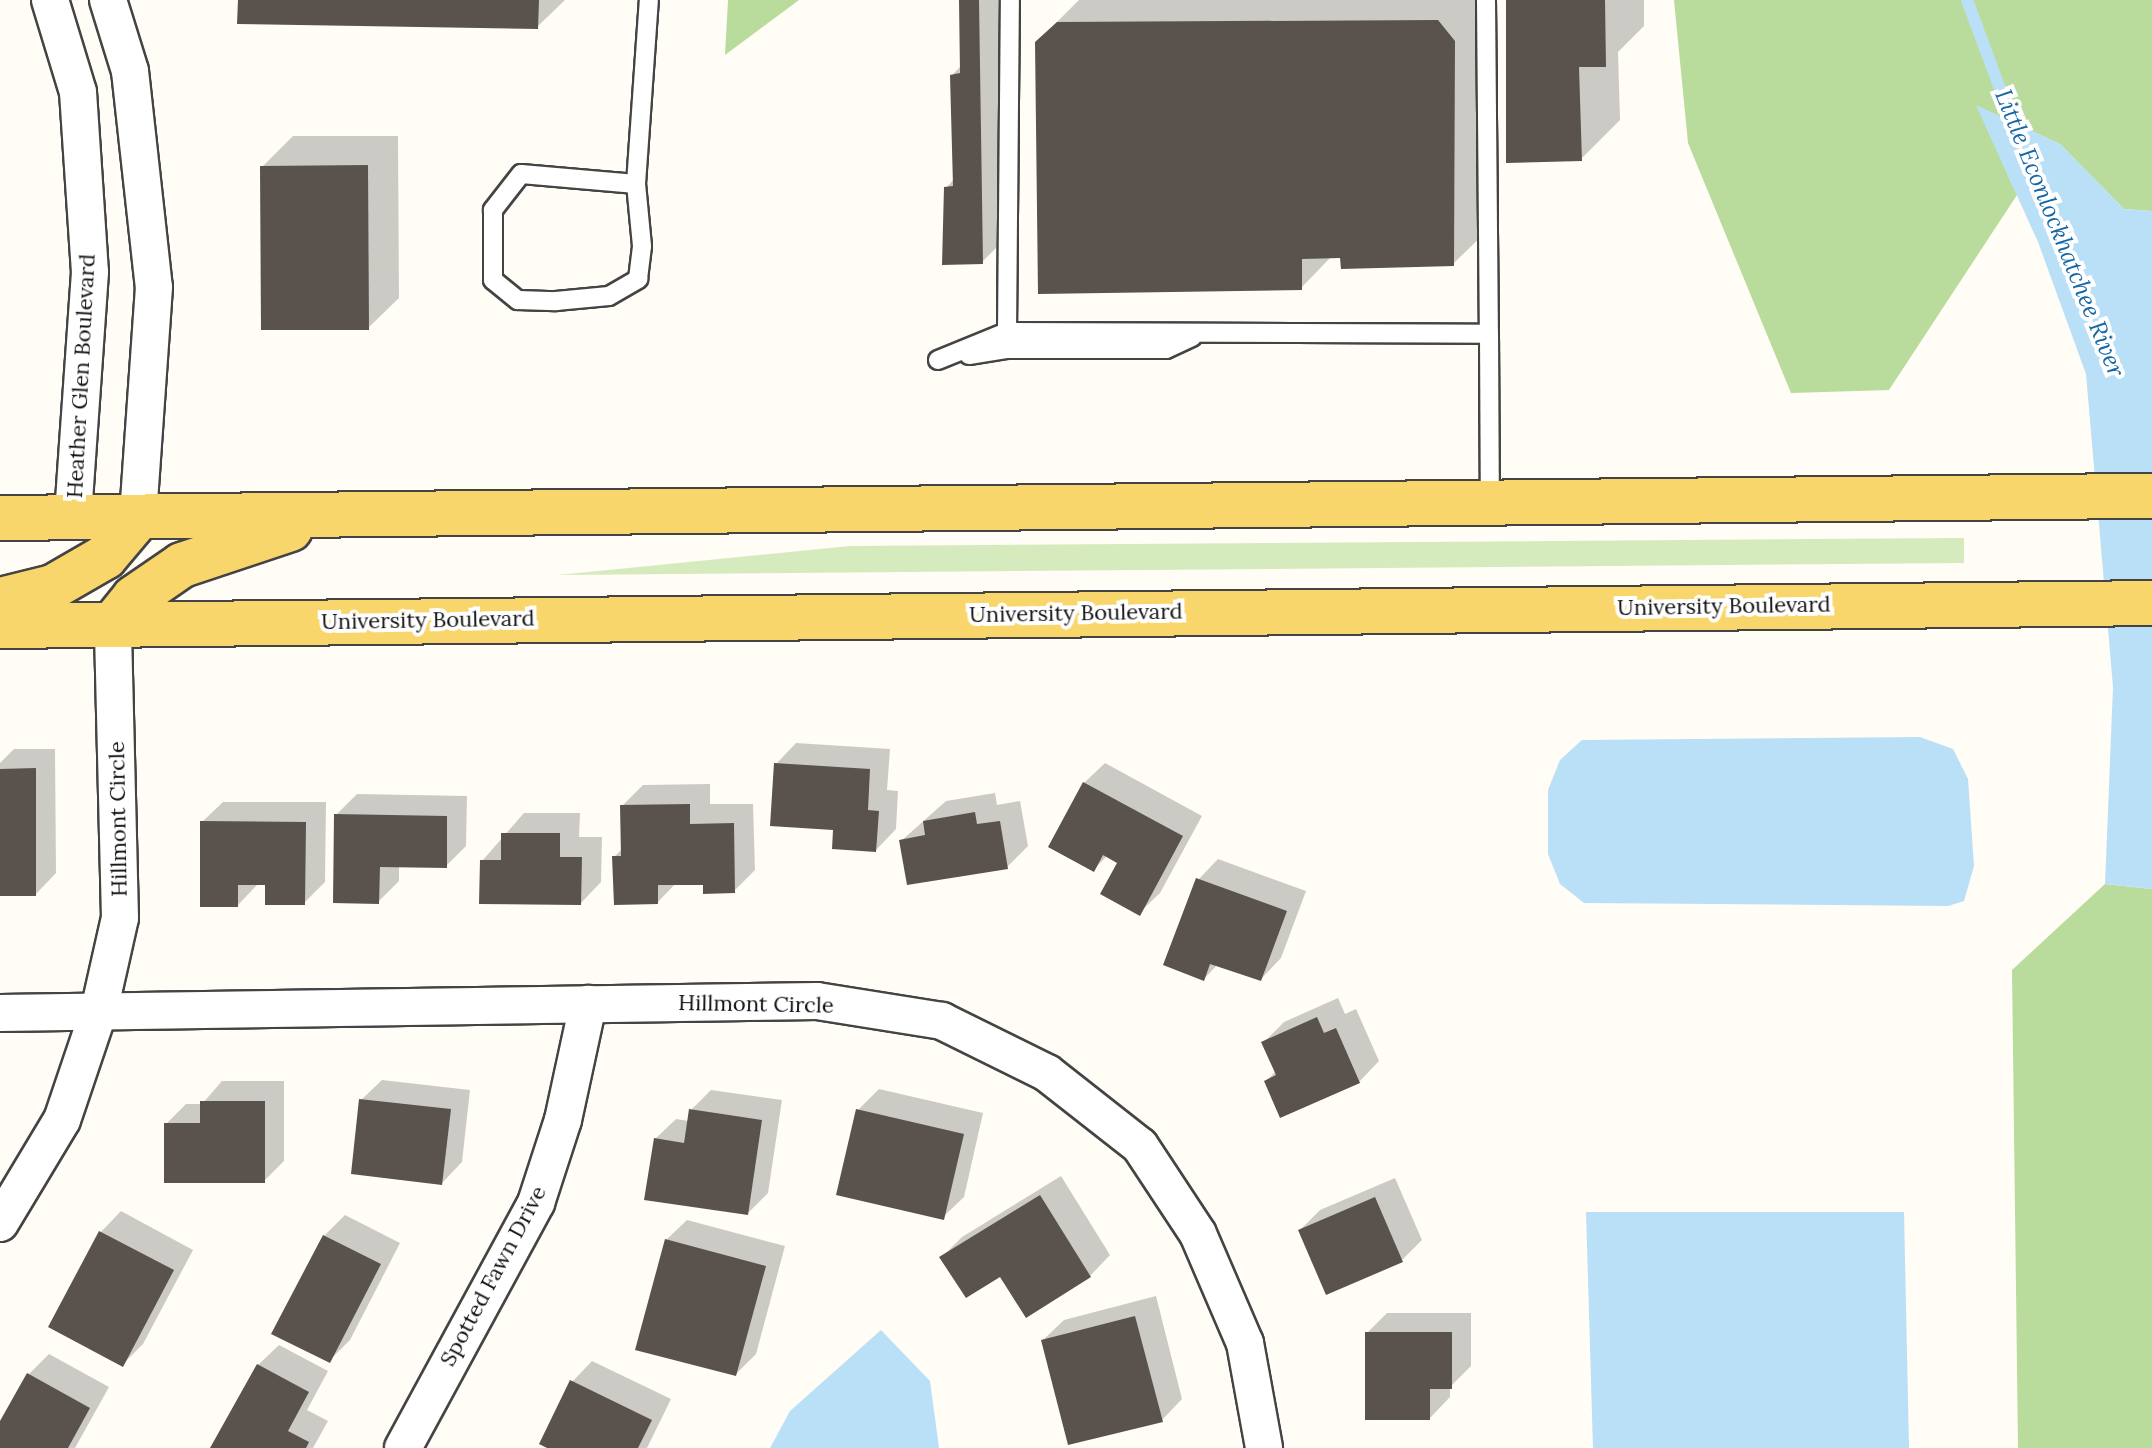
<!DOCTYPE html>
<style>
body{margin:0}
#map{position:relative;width:2152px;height:1448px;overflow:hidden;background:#fffdf5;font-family:Lora,serif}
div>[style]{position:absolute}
.green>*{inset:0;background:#d5ebbd}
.forest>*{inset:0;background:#b9dc9c}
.water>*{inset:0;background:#b9e0f7}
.shadow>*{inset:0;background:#0003}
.stream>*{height:12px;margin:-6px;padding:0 6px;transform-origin:6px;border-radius:6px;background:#b9e0f7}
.building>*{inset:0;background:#5a524d}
.roads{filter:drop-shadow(2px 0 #444) drop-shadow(-2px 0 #444) drop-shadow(0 2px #444) drop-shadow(0 -2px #444)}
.service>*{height:18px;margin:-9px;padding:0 9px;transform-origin:9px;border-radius:9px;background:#fff}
.minor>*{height:36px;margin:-18px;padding:0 18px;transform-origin:18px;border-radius:18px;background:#fff}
.primary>*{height:44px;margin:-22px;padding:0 22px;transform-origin:22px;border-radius:22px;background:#f9d66b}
span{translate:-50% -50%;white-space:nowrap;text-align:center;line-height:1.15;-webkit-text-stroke:8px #fff;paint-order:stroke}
.street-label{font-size:22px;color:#111}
.water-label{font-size:24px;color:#1768a6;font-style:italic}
</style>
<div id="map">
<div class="green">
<div style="clip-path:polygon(1964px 538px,1964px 563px,558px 575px,850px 546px)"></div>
</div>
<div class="forest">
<div style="clip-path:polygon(728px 0,799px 0,725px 55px)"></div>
<div style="clip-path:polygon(1674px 0,2152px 0,2152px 211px,2124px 209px,2060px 144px,1977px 106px,2017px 195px,1889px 390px,1791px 393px,1688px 143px)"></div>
<div style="clip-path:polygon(2105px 884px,2152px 889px,2152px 1448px,2018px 1448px,2012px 970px)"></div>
</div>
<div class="water">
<div style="clip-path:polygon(1976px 105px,2060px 144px,2124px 209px,2152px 211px,2152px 889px,2105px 884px,2113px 687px,2086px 374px,2038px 242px)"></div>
<div style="clip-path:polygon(1920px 737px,1953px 749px,1968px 779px,1974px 866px,1964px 901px,1948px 906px,1584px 903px,1560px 884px,1548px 854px,1548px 790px,1560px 760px,1582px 740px)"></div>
<div style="clip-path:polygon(1586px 1212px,1904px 1212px,1909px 1448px,1593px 1448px)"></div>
<div style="clip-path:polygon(881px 1330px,930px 1381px,939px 1448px,770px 1448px,790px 1411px)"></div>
</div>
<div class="shadow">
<div style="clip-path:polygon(240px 0,565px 0,537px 27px)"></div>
<div style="clip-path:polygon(961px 0,1009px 0,1012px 232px,982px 262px,946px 188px,955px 178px,952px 75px,962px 65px)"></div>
<div style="clip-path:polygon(1079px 0,1492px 0,1493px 225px,1453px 264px,1332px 256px,1301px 288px,1037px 42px)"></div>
<div style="clip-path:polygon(1508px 0,1644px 0,1644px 26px,1618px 52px,1620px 120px,1581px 159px)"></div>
<div style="clip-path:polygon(293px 136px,398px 136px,399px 298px,368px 328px,262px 167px)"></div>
<div style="clip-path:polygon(796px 743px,890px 749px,887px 790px,898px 791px,896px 829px,876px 850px,835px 828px,776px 764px)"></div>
<div style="clip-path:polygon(14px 749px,55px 749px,56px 873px,36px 894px,0 894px,0 763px)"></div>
<div style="clip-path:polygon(1105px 763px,1202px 816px,1160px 893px,1139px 913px,1120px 862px,1108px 855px,1094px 869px,1084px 783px)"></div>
<div style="clip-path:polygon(710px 784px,710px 804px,753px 804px,755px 870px,734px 891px,705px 883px,676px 883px,658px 902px,614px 857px,623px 848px,622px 806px,643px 785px)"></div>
<div style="clip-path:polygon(995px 793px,997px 805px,1020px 801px,1028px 846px,1007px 867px,901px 841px,946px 801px)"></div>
<div style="clip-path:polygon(357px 794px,467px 796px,466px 846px,446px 866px,399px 865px,399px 881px,378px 902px,336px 815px)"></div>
<div style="clip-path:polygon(223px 802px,326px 802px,325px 882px,304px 903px,267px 883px,258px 884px,238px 905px,202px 822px)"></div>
<div style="clip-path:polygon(524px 813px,580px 813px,579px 837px,602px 837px,601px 882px,581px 903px,482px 861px)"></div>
<div style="clip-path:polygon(1218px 859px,1306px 891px,1281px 958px,1261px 979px,1218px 964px,1204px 979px,1198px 880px)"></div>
<div style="clip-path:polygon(1338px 998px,1345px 1014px,1356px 1009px,1379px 1061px,1359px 1082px,1266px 1081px,1276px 1071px,1263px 1043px,1284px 1022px)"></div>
<div style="clip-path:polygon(382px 1080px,470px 1090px,462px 1162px,442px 1183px,361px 1100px)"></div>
<div style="clip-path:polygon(222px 1081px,284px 1081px,284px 1161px,264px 1181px,166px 1124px,186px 1104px,202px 1104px)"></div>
<div style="clip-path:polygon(879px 1089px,983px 1113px,964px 1197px,943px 1217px,858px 1110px)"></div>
<div style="clip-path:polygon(711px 1090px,782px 1100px,768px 1193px,748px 1213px,655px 1139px,676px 1119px,689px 1121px,691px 1110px)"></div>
<div style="clip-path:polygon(1061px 1176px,1110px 1255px,1090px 1276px,1001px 1274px,942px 1257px,962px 1237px)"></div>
<div style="clip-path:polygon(1395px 1178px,1422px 1240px,1402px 1260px,1300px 1230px,1320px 1210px)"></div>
<div style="clip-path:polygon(121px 1211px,193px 1250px,143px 1344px,123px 1364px,51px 1326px,101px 1232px)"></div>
<div style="clip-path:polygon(345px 1215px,400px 1243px,350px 1340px,329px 1361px,324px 1236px)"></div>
<div style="clip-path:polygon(687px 1220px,785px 1246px,756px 1354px,736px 1374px,666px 1240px)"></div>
<div style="clip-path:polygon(1156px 1296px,1182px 1399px,1162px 1420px,1043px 1340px,1064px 1320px)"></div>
<div style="clip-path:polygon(1387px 1313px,1471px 1313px,1471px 1366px,1450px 1387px,1450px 1397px,1430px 1418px,1367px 1333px)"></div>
<div style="clip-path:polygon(279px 1345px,328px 1371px,307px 1410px,328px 1421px,313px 1448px,212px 1448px,258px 1365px)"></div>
<div style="clip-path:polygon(49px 1354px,109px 1387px,75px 1448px,0 1448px,0 1425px,29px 1374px)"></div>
<div style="clip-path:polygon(592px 1361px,671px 1399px,647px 1448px,552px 1448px,572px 1382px)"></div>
</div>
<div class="stream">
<div style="left:1967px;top:0;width:146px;rotate:69.6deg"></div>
</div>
<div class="building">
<div style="clip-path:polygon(238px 0,539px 0,538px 29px,237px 24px)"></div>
<div style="clip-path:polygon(959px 0,979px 0,983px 264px,942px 265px,944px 187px,953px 186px,950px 75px,960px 73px)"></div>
<div style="clip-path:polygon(1506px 0,1605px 0,1606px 67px,1579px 67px,1582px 161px,1506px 163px)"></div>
<div style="clip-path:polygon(1438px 20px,1455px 41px,1454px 266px,1341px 269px,1340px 258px,1302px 259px,1302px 290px,1038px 294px,1035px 42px,1057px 22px)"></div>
<div style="clip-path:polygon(368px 165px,369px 330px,261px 330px,260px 166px)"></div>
<div style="clip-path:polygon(774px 763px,870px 769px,868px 810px,879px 811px,876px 852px,832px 849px,833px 830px,770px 826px)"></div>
<div style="clip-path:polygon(36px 768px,36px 896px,0 896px,0 769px)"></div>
<div style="clip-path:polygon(1083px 782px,1183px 836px,1140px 916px,1100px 894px,1117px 863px,1103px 855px,1094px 872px,1048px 847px)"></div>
<div style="clip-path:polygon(690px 804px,690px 824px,734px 823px,735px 893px,703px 894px,703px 885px,658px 885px,658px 904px,614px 905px,612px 856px,621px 856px,620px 805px)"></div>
<div style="clip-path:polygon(975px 812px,977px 824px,1000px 821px,1008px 869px,907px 885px,899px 840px,925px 835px,923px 821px)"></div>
<div style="clip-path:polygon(334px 814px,447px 816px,447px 868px,380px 867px,379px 904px,333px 903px)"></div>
<div style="clip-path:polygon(200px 821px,306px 822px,305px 905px,265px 905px,265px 885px,238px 885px,238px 907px,200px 907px)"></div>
<div style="clip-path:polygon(501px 833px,560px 833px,560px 857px,582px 857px,581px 905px,479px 904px,480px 860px,501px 860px)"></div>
<div style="clip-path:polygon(1196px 878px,1287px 911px,1261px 981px,1210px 964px,1204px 981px,1163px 965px)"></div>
<div style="clip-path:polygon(1317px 1017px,1324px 1033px,1336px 1028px,1360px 1083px,1280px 1118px,1264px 1081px,1276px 1075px,1261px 1042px)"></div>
<div style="clip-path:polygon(359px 1099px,451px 1109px,442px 1185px,351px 1174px)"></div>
<div style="clip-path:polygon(200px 1101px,265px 1101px,265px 1183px,164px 1183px,164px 1123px,200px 1123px)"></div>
<div style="clip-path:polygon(689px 1109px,762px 1120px,748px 1215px,644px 1200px,654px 1138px,684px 1143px)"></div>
<div style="clip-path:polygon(856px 1109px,964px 1134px,944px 1220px,836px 1195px)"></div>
<div style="clip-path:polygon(1040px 1195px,1091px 1277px,1026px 1318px,1000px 1277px,966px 1298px,939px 1257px)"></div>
<div style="clip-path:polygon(1375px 1197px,1403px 1262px,1326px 1295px,1298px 1230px)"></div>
<div style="clip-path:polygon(99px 1231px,174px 1270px,123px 1367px,48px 1327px)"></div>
<div style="clip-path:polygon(323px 1235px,381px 1264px,330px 1363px,271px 1334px)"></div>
<div style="clip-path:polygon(665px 1239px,766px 1266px,736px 1376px,635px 1350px)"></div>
<div style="clip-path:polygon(1135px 1316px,1163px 1422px,1068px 1445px,1041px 1340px)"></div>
<div style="clip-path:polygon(1365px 1332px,1452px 1332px,1452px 1389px,1430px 1389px,1430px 1420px,1365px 1420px)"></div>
<div style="clip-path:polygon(257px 1364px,309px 1392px,288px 1431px,309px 1442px,306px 1448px,210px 1448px)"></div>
<div style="clip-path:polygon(27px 1373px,90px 1408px,68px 1448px,0 1448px,0 1421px)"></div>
<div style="clip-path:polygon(570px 1380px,652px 1420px,638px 1448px,547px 1448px,539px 1444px)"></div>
</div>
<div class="roads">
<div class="service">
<div style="left:1486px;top:0;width:334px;rotate:89.5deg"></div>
<div style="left:636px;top:184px;width:115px;rotate:-175deg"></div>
<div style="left:521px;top:174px;width:46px;rotate:127.9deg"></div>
<div style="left:493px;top:210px;width:70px;rotate:90deg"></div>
<div style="left:493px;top:280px;width:32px;rotate:39deg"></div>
<div style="left:518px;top:300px;width:38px;rotate:2deg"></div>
<div style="left:556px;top:301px;width:53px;rotate:-5.4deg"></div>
<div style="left:609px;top:296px;width:34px;rotate:-30deg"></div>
<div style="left:638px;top:279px;width:33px;rotate:-83deg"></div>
<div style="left:642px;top:246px;width:62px;rotate:-95.5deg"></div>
<div style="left:636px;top:184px;width:184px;rotate:-86deg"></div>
<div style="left:1007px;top:332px;width:332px;rotate:-89.5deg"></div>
<div style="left:969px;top:355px;width:39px;rotate:-9deg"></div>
<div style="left:1008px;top:349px;width:158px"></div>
<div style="left:1166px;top:349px;width:29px;rotate:-25deg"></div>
<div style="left:938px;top:360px;width:74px;rotate:-22.1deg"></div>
<div style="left:1007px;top:332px;width:482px;rotate:0.2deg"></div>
<div style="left:1489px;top:334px;width:168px;rotate:89.7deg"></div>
</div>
<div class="minor">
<div style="left:50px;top:0;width:96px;rotate:73.1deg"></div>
<div style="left:78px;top:92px;width:180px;rotate:86.2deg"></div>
<div style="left:90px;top:272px;width:246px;rotate:94deg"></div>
<div style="left:108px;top:0;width:74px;rotate:72.8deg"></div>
<div style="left:130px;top:71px;width:217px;rotate:83.7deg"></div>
<div style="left:154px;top:287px;width:232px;rotate:94deg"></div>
<div style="left:0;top:1013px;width:817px;rotate:-0.84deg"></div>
<div style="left:817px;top:1001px;width:127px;rotate:9.1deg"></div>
<div style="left:942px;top:1021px;width:117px;rotate:26.3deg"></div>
<div style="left:1047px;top:1073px;width:118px;rotate:38.1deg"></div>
<div style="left:1140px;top:1146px;width:105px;rotate:56.6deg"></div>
<div style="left:1198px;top:1234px;width:119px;rotate:66.7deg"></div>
<div style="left:1245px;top:1343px;width:107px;rotate:79.7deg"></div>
<div style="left:0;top:1223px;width:120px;rotate:-59deg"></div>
<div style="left:62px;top:1120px;width:115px;rotate:-71.3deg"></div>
<div style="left:99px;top:1011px;width:95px;rotate:-77.3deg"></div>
<div style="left:120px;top:918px;width:294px;rotate:-91.4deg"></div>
<div style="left:403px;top:1448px;width:279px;rotate:-61.5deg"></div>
<div style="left:536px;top:1203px;width:87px;rotate:-72deg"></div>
<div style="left:563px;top:1120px;width:119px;rotate:-77.8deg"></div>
</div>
<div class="primary">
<div style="left:0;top:518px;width:2152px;rotate:-0.59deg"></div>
<div style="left:0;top:600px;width:55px;rotate:-13.8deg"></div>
<div style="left:53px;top:587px;width:60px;rotate:-30deg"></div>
<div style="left:105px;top:557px;width:51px;rotate:-49.8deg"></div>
<div style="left:113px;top:624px;width:33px;rotate:-51deg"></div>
<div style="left:134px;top:598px;width:58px;rotate:-34.5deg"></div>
<div style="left:182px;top:565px;width:114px;rotate:-18.4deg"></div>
<div style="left:0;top:626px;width:2152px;rotate:-0.61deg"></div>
</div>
</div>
<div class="street-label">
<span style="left:81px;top:376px;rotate:-87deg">Heather Glen Boulevard</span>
<span style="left:1724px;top:606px;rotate:-1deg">University Boulevard</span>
<span style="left:1076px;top:613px;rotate:-1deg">University Boulevard</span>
<span style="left:428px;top:620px;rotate:-1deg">University Boulevard</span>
<span style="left:118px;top:819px;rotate:-91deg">Hillmont Circle</span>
<span style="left:756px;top:1004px;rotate:1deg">Hillmont Circle</span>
<span style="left:493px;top:1276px;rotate:-62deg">Spotted Fawn Drive</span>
</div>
<div class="water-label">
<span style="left:2060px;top:233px;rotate:68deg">Little Econlockhatchee River</span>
</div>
</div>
